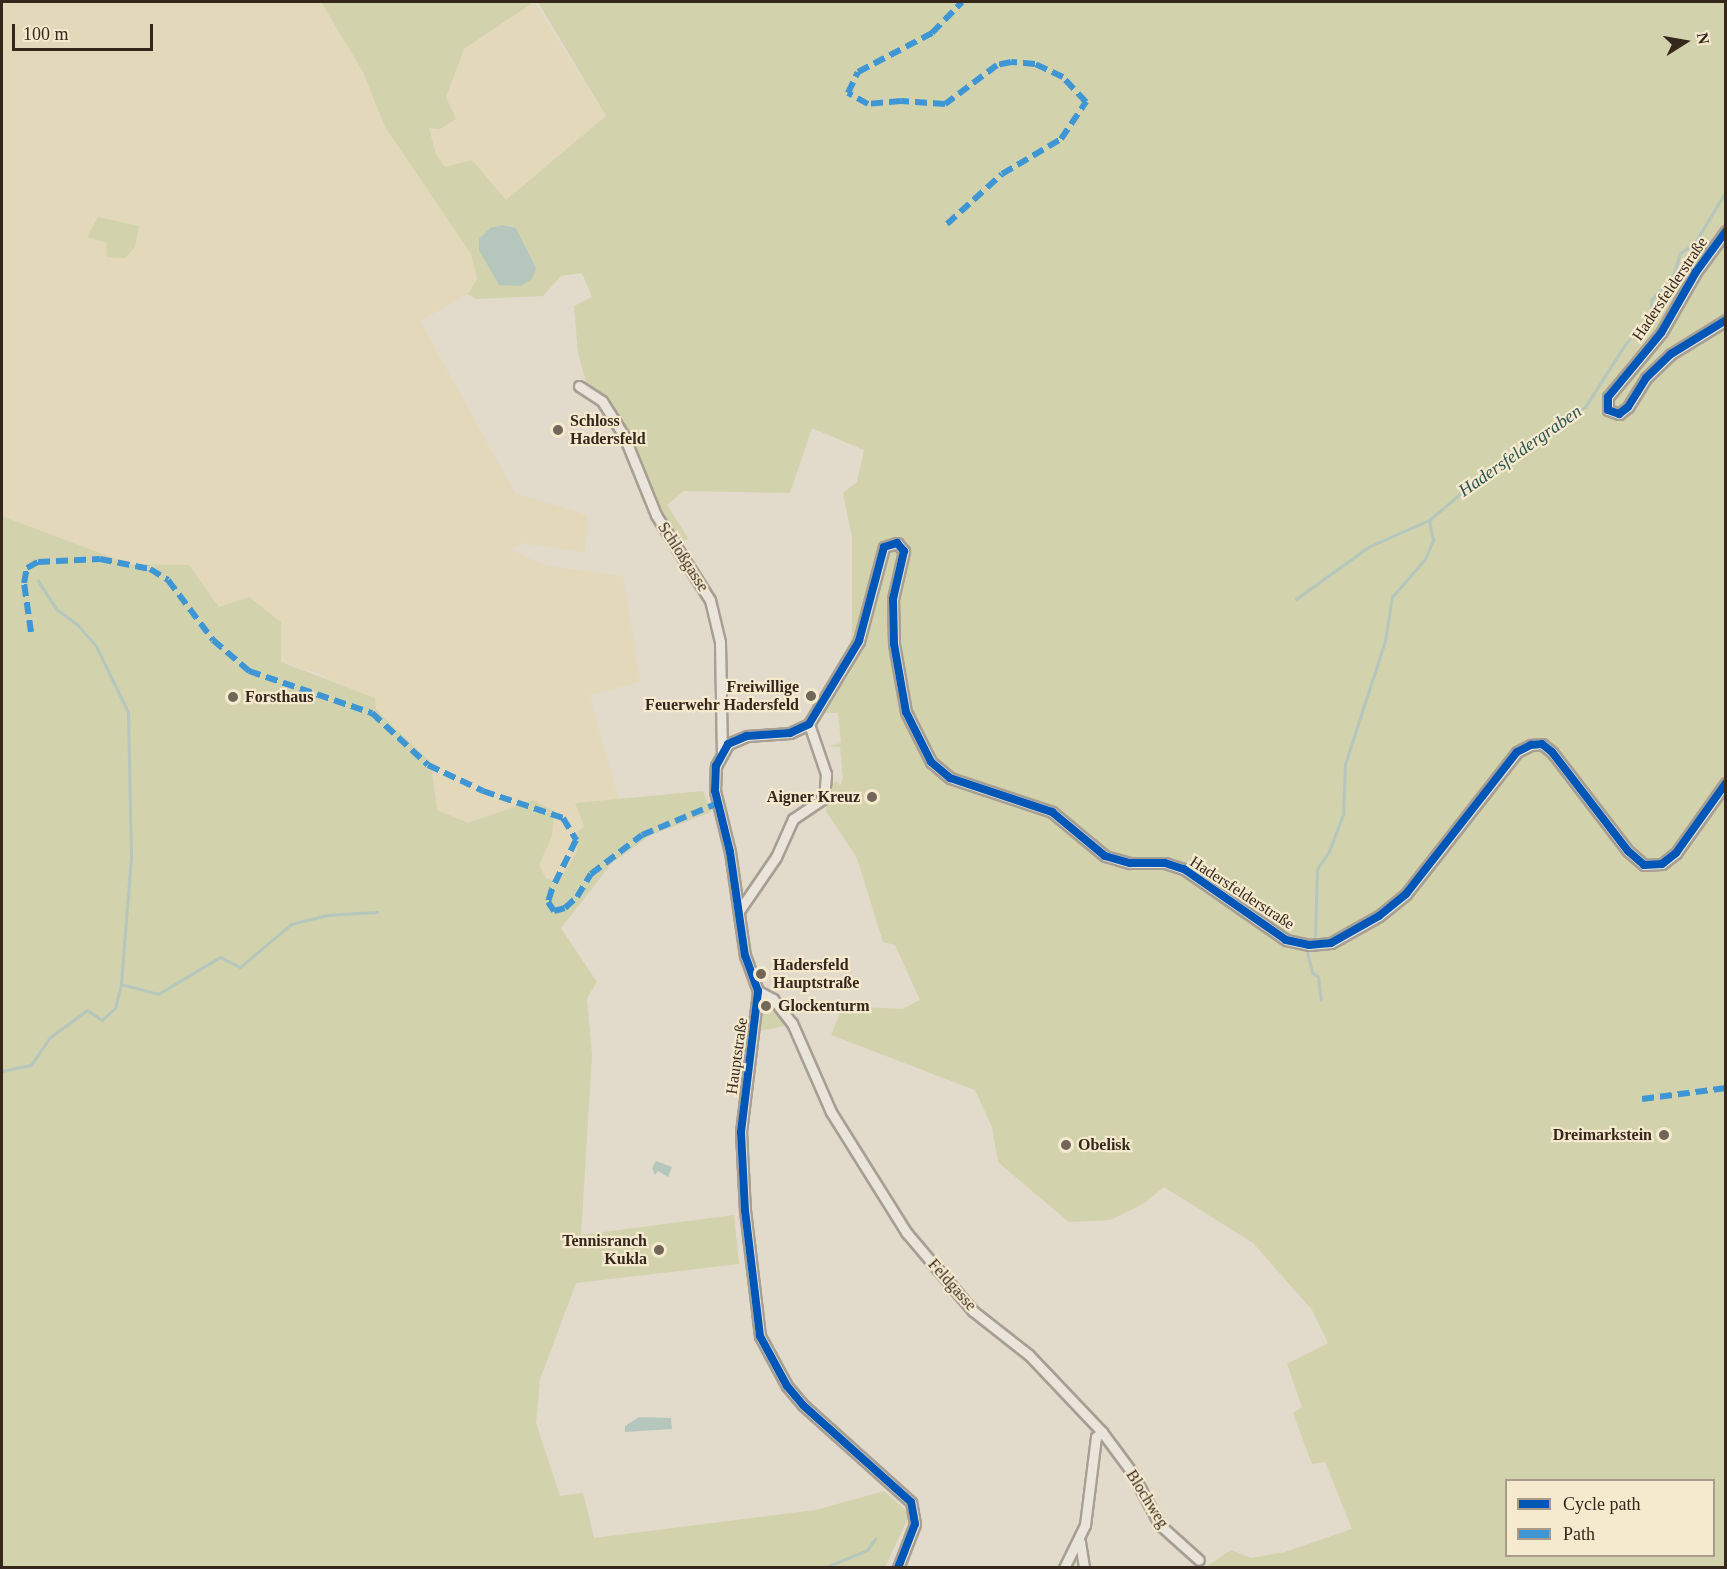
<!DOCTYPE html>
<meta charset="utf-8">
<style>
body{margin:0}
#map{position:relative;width:1727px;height:1569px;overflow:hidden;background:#e2daca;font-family:"Times New Roman",serif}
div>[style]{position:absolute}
.farmland>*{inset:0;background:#e3d9ba}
.green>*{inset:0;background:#d2d2ac}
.water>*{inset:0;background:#b5c7bc}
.stream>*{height:3px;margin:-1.5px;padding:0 1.5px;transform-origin:1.5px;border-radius:1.5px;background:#b5c7bc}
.roads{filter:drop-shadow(2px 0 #a79f93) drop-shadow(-2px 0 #a79f93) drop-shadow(0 2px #a79f93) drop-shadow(0 -2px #a79f93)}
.minor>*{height:9px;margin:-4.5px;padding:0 4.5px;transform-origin:4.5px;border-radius:4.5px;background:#eae5db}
.quiet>*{height:6px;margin-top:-3px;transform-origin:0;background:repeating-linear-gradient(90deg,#3e96d4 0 12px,transparent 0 18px)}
.cycleway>*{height:8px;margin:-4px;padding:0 4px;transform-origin:4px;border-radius:4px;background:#0057b8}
.dots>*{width:16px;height:16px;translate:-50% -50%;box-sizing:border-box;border:3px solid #f5e9ce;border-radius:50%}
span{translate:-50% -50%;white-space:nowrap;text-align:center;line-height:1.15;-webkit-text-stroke:4.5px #f5e9ce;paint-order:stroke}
.street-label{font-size:16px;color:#35271c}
.poi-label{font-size:16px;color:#35271c;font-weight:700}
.left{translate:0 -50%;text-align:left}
.right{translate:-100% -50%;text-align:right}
.water-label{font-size:18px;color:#2b5551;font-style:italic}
.frame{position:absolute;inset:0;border:3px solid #35271c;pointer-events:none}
.legend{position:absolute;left:1505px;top:1479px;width:210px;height:78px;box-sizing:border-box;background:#f5e9ce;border:2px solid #a89b87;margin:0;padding:8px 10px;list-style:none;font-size:18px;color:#35271c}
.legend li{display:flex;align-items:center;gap:12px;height:30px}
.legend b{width:30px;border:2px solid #a89b87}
.north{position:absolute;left:1655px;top:12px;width:60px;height:60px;-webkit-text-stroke:4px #f5e9ce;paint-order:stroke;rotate:79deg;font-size:16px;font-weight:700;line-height:24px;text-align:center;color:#35271c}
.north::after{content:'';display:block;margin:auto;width:21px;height:27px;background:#35271c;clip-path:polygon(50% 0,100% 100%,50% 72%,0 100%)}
.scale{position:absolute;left:12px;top:24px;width:141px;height:27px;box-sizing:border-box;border:3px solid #35271c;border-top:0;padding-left:8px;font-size:18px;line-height:21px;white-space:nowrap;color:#35271c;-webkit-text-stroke:4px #f5e9ce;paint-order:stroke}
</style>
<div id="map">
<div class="farmland">
<div style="clip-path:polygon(2px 2px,321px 2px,363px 72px,385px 127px,471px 254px,477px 279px,468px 294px,420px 321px,515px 493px,587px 515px,585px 552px,520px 543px,511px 550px,547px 566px,623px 576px,640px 682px,589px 695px,619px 801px,575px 803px,584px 826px,577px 833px,577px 851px,558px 883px,546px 878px,539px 865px,552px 836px,533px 800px,468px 823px,436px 810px,431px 762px,375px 710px,323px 675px,281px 662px,281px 622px,219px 607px,189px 565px,129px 564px,2px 516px)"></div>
<div style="clip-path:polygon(534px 2px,606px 116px,506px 200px,446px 167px,436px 154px,429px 127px,440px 129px,446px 97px,463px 49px)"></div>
</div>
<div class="green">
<div style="clip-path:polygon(evenodd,321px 2px,534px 2px,464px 49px,446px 97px,456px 119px,440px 129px,429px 128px,436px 154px,445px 167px,472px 160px,506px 200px,606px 116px,538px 2px,1725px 2px,1725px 1567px,1206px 1567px,1231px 1550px,1251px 1558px,1285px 1552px,1352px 1529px,1325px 1462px,1312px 1464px,1293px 1413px,1302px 1407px,1287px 1364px,1328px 1343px,1312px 1310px,1253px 1243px,1164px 1187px,1143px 1204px,1110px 1220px,1069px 1222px,998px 1162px,992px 1127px,975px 1090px,831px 1035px,843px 1006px,902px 1009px,920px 1000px,895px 945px,883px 942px,857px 858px,826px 811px,831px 784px,837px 781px,840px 786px,843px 778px,840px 747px,828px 746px,841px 743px,838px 713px,824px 713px,853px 668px,847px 665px,852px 633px,852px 537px,843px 493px,857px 482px,864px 450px,812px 428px,790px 493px,684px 491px,667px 505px,688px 538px,681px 545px,648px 490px,609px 401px,587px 385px,578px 353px,574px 306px,592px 297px,582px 273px,561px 276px,543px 296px,476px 299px,468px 294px,477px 279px,471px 254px,385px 127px,363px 72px,321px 2px,503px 225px,516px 228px,536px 268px,503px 225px,321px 2px,1506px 1480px,1714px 1480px,1714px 1556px,1506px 1556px,1506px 1480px)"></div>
<div style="clip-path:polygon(98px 217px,139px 226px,135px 247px,126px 258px,106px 257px,107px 243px,87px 237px)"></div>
<div style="clip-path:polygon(2px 516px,129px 564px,189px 565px,219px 607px,249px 597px,281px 622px,281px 662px,375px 698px,376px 710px,431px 762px,437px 810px,468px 823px,533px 800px,554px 811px,552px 836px,539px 865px,546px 878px,558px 883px,577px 851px,577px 833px,584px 826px,575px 803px,703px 791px,711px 812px,651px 835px,612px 863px,561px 928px,597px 982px,587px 998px,592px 1055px,581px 1235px,734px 1215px,739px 1264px,576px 1283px,540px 1379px,536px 1423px,560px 1496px,583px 1493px,594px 1538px,816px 1510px,884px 1491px,910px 1514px,885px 1567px,2px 1567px)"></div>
<div style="clip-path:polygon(775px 1006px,790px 1025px,759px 1031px,761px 1011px)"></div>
</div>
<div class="water">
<div style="clip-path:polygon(503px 225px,516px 228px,536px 268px,532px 279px,521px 286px,499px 285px,479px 250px,479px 239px,490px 228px)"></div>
<div style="clip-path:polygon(656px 1161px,672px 1167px,668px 1177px,658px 1171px,655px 1175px,652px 1168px)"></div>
<div style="clip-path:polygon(639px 1417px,671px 1418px,672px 1429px,625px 1432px,625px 1426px)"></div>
</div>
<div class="stream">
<div style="left:1296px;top:599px;width:89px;rotate:-35.8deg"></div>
<div style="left:1368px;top:547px;width:67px;rotate:-23.9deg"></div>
<div style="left:1429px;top:520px;width:51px;rotate:-40.2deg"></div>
<div style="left:1468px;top:487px;width:142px;rotate:-34.4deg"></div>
<div style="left:1585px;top:407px;width:76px;rotate:-57.4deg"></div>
<div style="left:1626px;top:343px;width:37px;rotate:-47deg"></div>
<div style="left:1651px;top:316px;width:16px;rotate:-90deg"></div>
<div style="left:1651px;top:300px;width:33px;rotate:-47deg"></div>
<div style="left:1673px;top:276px;width:24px;rotate:-73deg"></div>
<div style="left:1680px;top:253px;width:17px;rotate:-33deg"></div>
<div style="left:1694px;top:244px;width:62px;rotate:-58.9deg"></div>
<div style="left:1315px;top:936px;width:67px;rotate:-88.3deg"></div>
<div style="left:1317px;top:869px;width:22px;rotate:-56deg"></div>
<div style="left:1329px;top:851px;width:40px;rotate:-69deg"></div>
<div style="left:1343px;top:814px;width:50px;rotate:-87.7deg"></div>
<div style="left:1345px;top:764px;width:129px;rotate:-72deg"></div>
<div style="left:1385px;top:641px;width:45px;rotate:-81deg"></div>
<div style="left:1392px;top:597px;width:50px;rotate:-49deg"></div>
<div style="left:1425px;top:559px;width:21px;rotate:-67deg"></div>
<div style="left:1433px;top:540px;width:20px;rotate:-101deg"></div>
<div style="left:1307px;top:952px;width:21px;rotate:76deg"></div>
<div style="left:1312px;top:972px;width:8px;rotate:40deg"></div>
<div style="left:1318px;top:977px;width:23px;rotate:83deg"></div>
<div style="left:121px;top:984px;width:38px;rotate:15deg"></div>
<div style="left:158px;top:994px;width:72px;rotate:-30.8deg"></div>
<div style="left:220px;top:957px;width:22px;rotate:27deg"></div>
<div style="left:240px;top:967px;width:67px;rotate:-40.1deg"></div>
<div style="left:291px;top:924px;width:36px;rotate:-14deg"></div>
<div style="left:326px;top:915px;width:51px;rotate:-3.4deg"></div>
<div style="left:2px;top:1071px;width:30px;rotate:-12deg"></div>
<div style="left:31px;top:1065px;width:32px;rotate:-56deg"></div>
<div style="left:49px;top:1038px;width:47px;rotate:-36.4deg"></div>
<div style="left:87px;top:1010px;width:18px;rotate:34deg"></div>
<div style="left:102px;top:1020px;width:18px;rotate:-43deg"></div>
<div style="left:115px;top:1008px;width:25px;rotate:-76deg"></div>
<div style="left:121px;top:984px;width:127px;rotate:-85.5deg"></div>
<div style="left:131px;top:857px;width:145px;rotate:-91.2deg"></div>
<div style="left:128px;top:712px;width:73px;rotate:-115.9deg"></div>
<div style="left:96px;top:646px;width:28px;rotate:-131deg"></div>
<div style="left:78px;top:625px;width:26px;rotate:-144deg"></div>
<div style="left:57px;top:610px;width:35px;rotate:-123deg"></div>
<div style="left:824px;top:1568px;width:47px;rotate:-22.7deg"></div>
<div style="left:867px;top:1550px;width:14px;rotate:-54deg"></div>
</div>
<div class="roads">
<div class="minor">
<div style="left:1726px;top:231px;width:51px;rotate:126.2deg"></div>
<div style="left:1696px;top:272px;width:70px;rotate:119.8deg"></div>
<div style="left:1661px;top:333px;width:83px;rotate:129.6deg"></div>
<div style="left:1608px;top:397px;width:13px;rotate:90deg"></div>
<div style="left:1608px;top:410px;width:12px;rotate:20deg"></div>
<div style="left:1619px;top:414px;width:11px;rotate:-38deg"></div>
<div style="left:1628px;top:407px;width:34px;rotate:-58deg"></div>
<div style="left:1646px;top:378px;width:35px;rotate:-44deg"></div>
<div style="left:1671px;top:354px;width:65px;rotate:-31.7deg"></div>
<div style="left:579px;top:386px;width:27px;rotate:33deg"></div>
<div style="left:602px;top:401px;width:41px;rotate:57.8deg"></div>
<div style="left:624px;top:436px;width:85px;rotate:67.9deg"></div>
<div style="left:656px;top:515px;width:101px;rotate:57.6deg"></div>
<div style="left:710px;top:600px;width:43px;rotate:76.6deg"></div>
<div style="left:720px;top:642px;width:110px;rotate:89deg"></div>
<div style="left:739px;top:911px;width:65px;rotate:-55.6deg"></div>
<div style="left:776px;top:857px;width:42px;rotate:-65.9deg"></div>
<div style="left:793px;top:819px;width:37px;rotate:-34deg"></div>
<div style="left:824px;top:798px;width:24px;rotate:-85deg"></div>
<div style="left:826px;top:774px;width:53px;rotate:-108.8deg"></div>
<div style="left:758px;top:991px;width:17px;rotate:28deg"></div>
<div style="left:773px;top:999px;width:31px;rotate:52deg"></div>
<div style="left:792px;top:1023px;width:97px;rotate:66.3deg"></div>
<div style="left:831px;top:1112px;width:142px;rotate:58deg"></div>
<div style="left:906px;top:1232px;width:104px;rotate:49.7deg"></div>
<div style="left:973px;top:1311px;width:71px;rotate:38.2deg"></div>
<div style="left:1029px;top:1355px;width:106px;rotate:46.5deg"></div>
<div style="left:1102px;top:1432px;width:49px;rotate:53.4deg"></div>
<div style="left:1131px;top:1471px;width:61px;rotate:61.8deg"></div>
<div style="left:1160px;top:1525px;width:52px;rotate:41.9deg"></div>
<div style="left:1080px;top:1542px;width:26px;rotate:81deg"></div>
<div style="left:898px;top:1568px;width:47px;rotate:-68.9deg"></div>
<div style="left:915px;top:1524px;width:22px;rotate:-100deg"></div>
<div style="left:911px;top:1502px;width:145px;rotate:-138.1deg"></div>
<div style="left:803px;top:1405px;width:25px;rotate:-130deg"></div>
<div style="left:787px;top:1386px;width:57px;rotate:-118.4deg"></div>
<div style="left:760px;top:1336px;width:126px;rotate:-96.8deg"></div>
<div style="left:745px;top:1211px;width:79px;rotate:-92.9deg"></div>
<div style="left:741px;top:1132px;width:142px;rotate:-83.1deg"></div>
<div style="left:758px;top:991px;width:37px;rotate:-110deg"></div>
<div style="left:745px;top:956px;width:105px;rotate:-98.2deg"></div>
<div style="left:730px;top:852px;width:63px;rotate:-103.8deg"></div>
<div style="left:715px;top:791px;width:25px;rotate:-88deg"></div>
<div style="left:716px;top:766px;width:25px;rotate:-61deg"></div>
<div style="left:728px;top:744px;width:21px;rotate:-23deg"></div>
<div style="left:747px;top:736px;width:43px;rotate:-4deg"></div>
<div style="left:790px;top:733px;width:21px;rotate:-25deg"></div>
<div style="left:809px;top:724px;width:97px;rotate:-58.9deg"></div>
<div style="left:859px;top:641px;width:97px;rotate:-75.1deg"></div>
<div style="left:884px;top:547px;width:14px;rotate:-17deg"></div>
<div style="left:897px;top:543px;width:11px;rotate:49deg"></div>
<div style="left:904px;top:551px;width:49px;rotate:102.9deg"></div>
<div style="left:893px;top:599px;width:45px;rotate:88.7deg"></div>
<div style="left:894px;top:644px;width:69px;rotate:80deg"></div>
<div style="left:906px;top:712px;width:56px;rotate:63.4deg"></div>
<div style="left:931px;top:762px;width:25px;rotate:40deg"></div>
<div style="left:950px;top:778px;width:108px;rotate:18.4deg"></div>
<div style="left:1052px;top:812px;width:69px;rotate:39.7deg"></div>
<div style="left:1105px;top:856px;width:26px;rotate:16deg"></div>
<div style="left:1130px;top:863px;width:35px"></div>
<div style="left:1165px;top:863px;width:20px;rotate:18deg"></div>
<div style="left:1184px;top:869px;width:124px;rotate:34.8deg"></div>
<div style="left:1286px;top:940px;width:24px;rotate:12deg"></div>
<div style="left:1309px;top:945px;width:22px;rotate:-5deg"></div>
<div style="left:1331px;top:943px;width:55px;rotate:-29.4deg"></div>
<div style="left:1379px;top:916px;width:35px;rotate:-39deg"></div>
<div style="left:1406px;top:894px;width:180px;rotate:-52deg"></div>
<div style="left:1517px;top:752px;width:16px;rotate:-27deg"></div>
<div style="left:1531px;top:745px;width:11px;rotate:-5deg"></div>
<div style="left:1542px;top:744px;width:13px;rotate:39deg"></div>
<div style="left:1552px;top:752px;width:125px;rotate:52.5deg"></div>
<div style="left:1628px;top:851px;width:21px;rotate:41deg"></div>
<div style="left:1644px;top:865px;width:18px;rotate:-3deg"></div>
<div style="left:1662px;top:864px;width:18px;rotate:-38deg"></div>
<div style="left:1676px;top:853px;width:86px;rotate:-54.5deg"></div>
<div style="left:1064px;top:1568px;width:48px;rotate:-64deg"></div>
<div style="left:1085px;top:1525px;width:89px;rotate:-82.9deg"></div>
<div style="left:1096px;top:1437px;width:8px;rotate:-40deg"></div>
</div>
</div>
<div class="quiet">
<div style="left:947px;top:224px;width:74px;rotate:-42.3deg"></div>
<div style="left:1002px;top:174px;width:69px;rotate:-30.7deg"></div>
<div style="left:1061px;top:139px;width:45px;rotate:-56deg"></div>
<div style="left:1086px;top:102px;width:34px;rotate:-133deg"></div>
<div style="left:1063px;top:77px;width:31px;rotate:-155deg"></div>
<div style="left:1035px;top:64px;width:24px;rotate:-175deg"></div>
<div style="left:1011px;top:62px;width:14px;rotate:168deg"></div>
<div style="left:997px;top:65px;width:65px;rotate:143.1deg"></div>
<div style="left:945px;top:104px;width:44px;rotate:-176.1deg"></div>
<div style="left:901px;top:101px;width:33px;rotate:175deg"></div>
<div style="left:868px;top:104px;width:23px;rotate:-151deg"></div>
<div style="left:848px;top:93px;width:23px;rotate:-65deg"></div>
<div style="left:858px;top:72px;width:84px;rotate:-27.8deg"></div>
<div style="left:932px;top:33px;width:43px;rotate:-45.9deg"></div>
<div style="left:31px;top:632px;width:49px;rotate:-98.1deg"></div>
<div style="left:24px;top:583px;width:15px;rotate:-79deg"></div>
<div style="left:27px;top:568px;width:13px;rotate:-29deg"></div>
<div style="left:38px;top:562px;width:62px;rotate:-2.8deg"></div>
<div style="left:100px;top:559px;width:51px;rotate:11.3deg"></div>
<div style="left:150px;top:569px;width:21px;rotate:31deg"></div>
<div style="left:168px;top:580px;width:75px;rotate:53.1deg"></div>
<div style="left:213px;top:640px;width:48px;rotate:40.7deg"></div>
<div style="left:249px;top:671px;width:130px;rotate:18.9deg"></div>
<div style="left:372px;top:713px;width:76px;rotate:42.9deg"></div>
<div style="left:428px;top:765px;width:61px;rotate:25.3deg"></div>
<div style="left:483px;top:791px;width:84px;rotate:18.6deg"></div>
<div style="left:563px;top:818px;width:26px;rotate:59deg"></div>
<div style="left:576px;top:840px;width:55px;rotate:116.1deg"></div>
<div style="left:552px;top:889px;width:14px;rotate:107deg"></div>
<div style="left:548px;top:902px;width:11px;rotate:56deg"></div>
<div style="left:554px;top:911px;width:11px;rotate:-15deg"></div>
<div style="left:565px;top:908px;width:16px;rotate:-43deg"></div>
<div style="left:577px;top:897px;width:27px;rotate:-59deg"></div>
<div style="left:591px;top:874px;width:64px;rotate:-37.4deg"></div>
<div style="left:642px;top:835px;width:82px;rotate:-22.8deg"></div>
<div style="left:1642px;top:1099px;width:85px;rotate:-7.5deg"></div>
</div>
<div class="cycleway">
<div style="left:1726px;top:231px;width:51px;rotate:126.2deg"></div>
<div style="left:1696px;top:272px;width:70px;rotate:119.8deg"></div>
<div style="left:1661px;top:333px;width:83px;rotate:129.6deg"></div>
<div style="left:1608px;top:397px;width:13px;rotate:90deg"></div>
<div style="left:1608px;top:410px;width:12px;rotate:20deg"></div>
<div style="left:1619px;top:414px;width:11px;rotate:-38deg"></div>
<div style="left:1628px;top:407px;width:34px;rotate:-58deg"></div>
<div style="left:1646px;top:378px;width:35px;rotate:-44deg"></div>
<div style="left:1671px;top:354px;width:65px;rotate:-31.7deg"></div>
<div style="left:898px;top:1568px;width:47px;rotate:-68.9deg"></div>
<div style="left:915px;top:1524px;width:22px;rotate:-100deg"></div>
<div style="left:911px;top:1502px;width:145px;rotate:-138.1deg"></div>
<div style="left:803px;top:1405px;width:25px;rotate:-130deg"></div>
<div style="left:787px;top:1386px;width:57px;rotate:-118.4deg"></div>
<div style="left:760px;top:1336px;width:126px;rotate:-96.8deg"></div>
<div style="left:745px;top:1211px;width:79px;rotate:-92.9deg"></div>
<div style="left:741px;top:1132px;width:142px;rotate:-83.1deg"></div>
<div style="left:758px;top:991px;width:37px;rotate:-110deg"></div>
<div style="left:745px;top:956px;width:105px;rotate:-98.2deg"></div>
<div style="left:730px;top:852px;width:63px;rotate:-103.8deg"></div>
<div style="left:715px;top:791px;width:25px;rotate:-88deg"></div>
<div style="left:716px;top:766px;width:25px;rotate:-61deg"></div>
<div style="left:728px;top:744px;width:21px;rotate:-23deg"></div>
<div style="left:747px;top:736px;width:43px;rotate:-4deg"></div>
<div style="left:790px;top:733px;width:21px;rotate:-25deg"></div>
<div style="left:809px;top:724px;width:97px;rotate:-58.9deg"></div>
<div style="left:859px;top:641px;width:97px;rotate:-75.1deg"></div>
<div style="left:884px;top:547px;width:14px;rotate:-17deg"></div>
<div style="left:897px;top:543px;width:11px;rotate:49deg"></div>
<div style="left:904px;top:551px;width:49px;rotate:102.9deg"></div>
<div style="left:893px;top:599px;width:45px;rotate:88.7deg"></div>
<div style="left:894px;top:644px;width:69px;rotate:80deg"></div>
<div style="left:906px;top:712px;width:56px;rotate:63.4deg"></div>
<div style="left:931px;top:762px;width:25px;rotate:40deg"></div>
<div style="left:950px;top:778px;width:108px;rotate:18.4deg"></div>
<div style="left:1052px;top:812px;width:69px;rotate:39.7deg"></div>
<div style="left:1105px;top:856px;width:26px;rotate:16deg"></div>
<div style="left:1130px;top:863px;width:35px"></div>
<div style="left:1165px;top:863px;width:20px;rotate:18deg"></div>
<div style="left:1184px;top:869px;width:124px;rotate:34.8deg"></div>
<div style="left:1286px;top:940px;width:24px;rotate:12deg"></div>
<div style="left:1309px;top:945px;width:22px;rotate:-5deg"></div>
<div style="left:1331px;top:943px;width:55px;rotate:-29.4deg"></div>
<div style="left:1379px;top:916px;width:35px;rotate:-39deg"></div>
<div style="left:1406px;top:894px;width:180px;rotate:-52deg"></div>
<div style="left:1517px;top:752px;width:16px;rotate:-27deg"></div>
<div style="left:1531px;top:745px;width:11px;rotate:-5deg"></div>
<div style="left:1542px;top:744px;width:13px;rotate:39deg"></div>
<div style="left:1552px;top:752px;width:125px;rotate:52.5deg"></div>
<div style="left:1628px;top:851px;width:21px;rotate:41deg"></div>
<div style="left:1644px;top:865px;width:18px;rotate:-3deg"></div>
<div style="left:1662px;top:864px;width:18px;rotate:-38deg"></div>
<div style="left:1676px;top:853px;width:86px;rotate:-54.5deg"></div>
</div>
<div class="dots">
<div style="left:558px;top:430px;background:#726659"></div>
<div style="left:811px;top:696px;background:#726659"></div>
<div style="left:233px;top:697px;background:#726659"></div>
<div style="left:872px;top:797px;background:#726659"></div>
<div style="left:761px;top:974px;background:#726659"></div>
<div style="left:766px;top:1006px;background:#726659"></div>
<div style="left:1664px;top:1135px;background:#726659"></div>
<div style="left:1066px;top:1145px;background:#726659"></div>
<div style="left:659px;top:1250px;background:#726659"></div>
</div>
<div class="street-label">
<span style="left:1670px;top:289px;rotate:-56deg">Hadersfelderstraße</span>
<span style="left:683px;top:557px;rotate:57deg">Schloßgasse</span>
<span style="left:1242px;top:893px;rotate:33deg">Hadersfelderstraße</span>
<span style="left:737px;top:1056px;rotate:-82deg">Hauptstraße</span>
<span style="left:952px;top:1285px;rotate:48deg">Feldgasse</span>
<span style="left:1147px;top:1499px;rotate:58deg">Blochweg</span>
</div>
<div class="poi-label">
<span class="left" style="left:570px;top:430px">Schloss<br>Hadersfeld</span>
<span class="right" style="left:799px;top:696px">Freiwillige<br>Feuerwehr Hadersfeld</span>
<span class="left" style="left:245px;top:697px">Forsthaus</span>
<span class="right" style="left:860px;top:797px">Aigner Kreuz</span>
<span class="left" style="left:773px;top:974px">Hadersfeld<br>Hauptstraße</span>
<span class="left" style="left:778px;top:1006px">Glockenturm</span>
<span class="right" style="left:1652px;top:1135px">Dreimarkstein</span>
<span class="left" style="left:1078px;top:1145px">Obelisk</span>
<span class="right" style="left:647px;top:1250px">Tennisranch<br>Kukla</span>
</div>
<div class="water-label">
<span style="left:1520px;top:451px;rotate:-35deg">Hadersfeldergraben</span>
</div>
<div class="frame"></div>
<ul class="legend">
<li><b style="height:8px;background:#0057b8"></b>Cycle path</li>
<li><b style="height:8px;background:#3e96d4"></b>Path</li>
</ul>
<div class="north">N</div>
<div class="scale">100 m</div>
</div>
